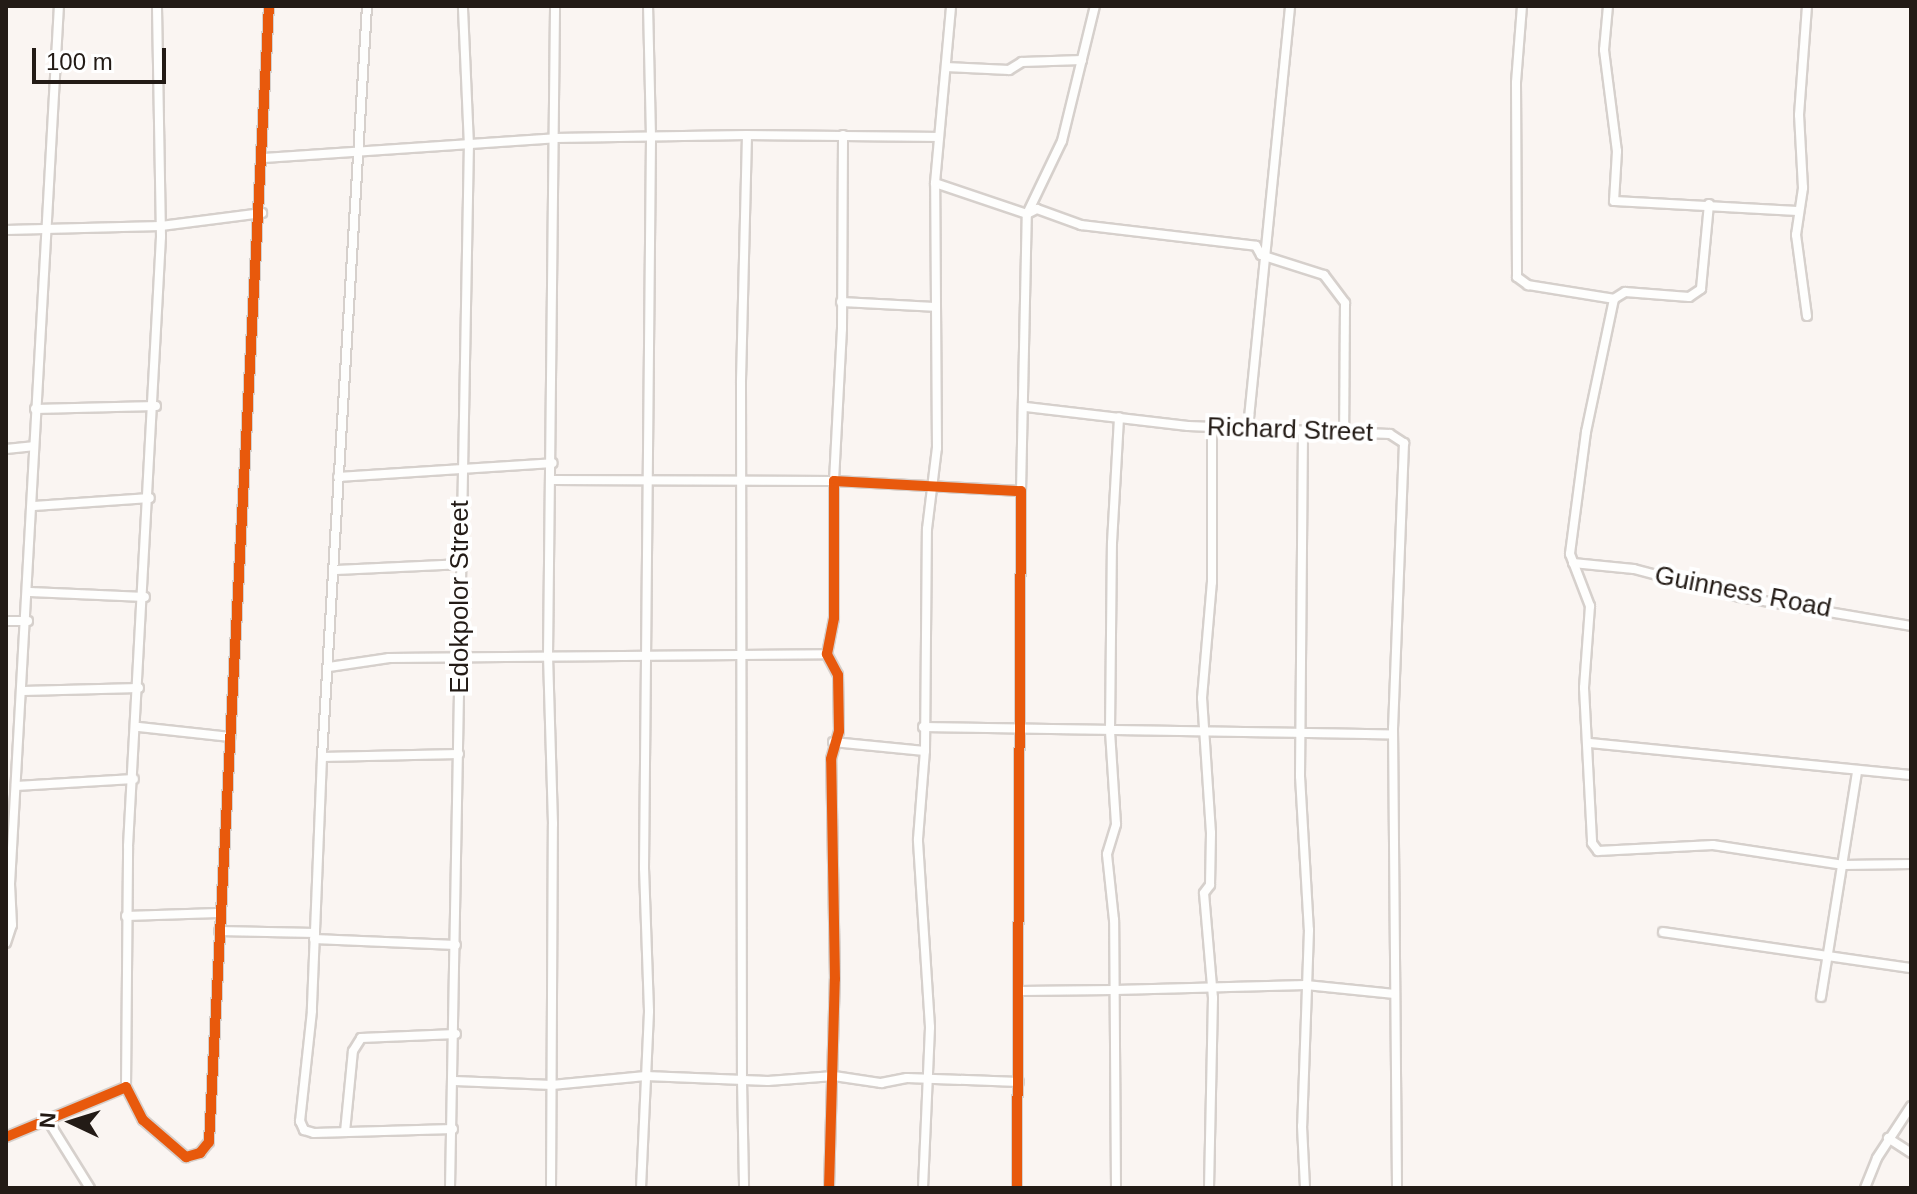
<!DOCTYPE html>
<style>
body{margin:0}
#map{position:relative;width:1917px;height:1194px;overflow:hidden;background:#faf5f2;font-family:Helvetica,sans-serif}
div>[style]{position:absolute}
.roads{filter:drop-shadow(2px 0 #d6d0cc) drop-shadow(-2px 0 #d6d0cc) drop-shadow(0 2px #d6d0cc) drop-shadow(0 -2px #d6d0cc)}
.minor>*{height:8px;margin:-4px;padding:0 4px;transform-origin:4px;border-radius:4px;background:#fefefd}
.cycleway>*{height:10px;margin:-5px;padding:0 5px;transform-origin:5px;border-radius:5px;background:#e8590c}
span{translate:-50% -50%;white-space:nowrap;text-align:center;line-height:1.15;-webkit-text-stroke:8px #fff;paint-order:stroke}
.street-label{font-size:26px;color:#231b16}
.frame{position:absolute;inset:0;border:8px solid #231b16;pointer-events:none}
.north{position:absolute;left:32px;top:1082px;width:80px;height:80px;-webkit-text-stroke:6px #fff;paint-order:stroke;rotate:274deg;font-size:22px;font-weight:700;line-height:32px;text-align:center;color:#231b16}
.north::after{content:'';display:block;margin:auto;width:28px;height:36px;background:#231b16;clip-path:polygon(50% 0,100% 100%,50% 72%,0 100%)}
.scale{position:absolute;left:32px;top:48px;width:134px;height:36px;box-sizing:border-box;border:4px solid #231b16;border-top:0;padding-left:10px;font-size:24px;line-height:28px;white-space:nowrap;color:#231b16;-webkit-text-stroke:6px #fff;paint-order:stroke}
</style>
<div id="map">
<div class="roads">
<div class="minor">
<div style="left:367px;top:6px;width:752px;rotate:93.43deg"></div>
<div style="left:322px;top:757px;width:254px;rotate:92.3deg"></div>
<div style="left:312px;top:1011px;width:111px;rotate:96.2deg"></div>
<div style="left:300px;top:1121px;width:10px;rotate:66deg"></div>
<div style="left:304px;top:1130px;width:10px;rotate:17deg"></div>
<div style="left:314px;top:1133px;width:139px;rotate:-1.6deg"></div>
<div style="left:1522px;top:6px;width:77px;rotate:94.5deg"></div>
<div style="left:1516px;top:83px;width:194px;rotate:89.7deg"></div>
<div style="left:1517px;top:277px;width:14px;rotate:36deg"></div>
<div style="left:1528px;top:285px;width:87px;rotate:9.2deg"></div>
<div style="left:1608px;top:6px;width:44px;rotate:95.2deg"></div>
<div style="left:1604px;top:50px;width:102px;rotate:82.7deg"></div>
<div style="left:1617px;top:151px;width:50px;rotate:93.4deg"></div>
<div style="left:1614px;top:201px;width:184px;rotate:3.1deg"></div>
<div style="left:946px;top:67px;width:63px;rotate:2.7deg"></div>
<div style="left:1009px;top:70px;width:15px;rotate:-32deg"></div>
<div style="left:1022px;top:62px;width:60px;rotate:-1.9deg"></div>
<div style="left:747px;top:135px;width:192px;rotate:0.6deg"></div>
<div style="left:264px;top:158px;width:292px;rotate:-3.9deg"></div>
<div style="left:555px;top:138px;width:192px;rotate:-0.9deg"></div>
<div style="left:747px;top:135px;width:248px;rotate:91.4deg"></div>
<div style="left:741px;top:383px;width:696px;rotate:89.92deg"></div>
<div style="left:935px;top:183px;width:97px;rotate:18.6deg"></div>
<div style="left:1027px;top:214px;width:11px;rotate:-27deg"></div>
<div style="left:1037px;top:209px;width:47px;rotate:20deg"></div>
<div style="left:1081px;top:225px;width:176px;rotate:6.8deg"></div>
<div style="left:1256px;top:246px;width:10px;rotate:61deg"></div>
<div style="left:1261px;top:255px;width:66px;rotate:17.6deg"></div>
<div style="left:1324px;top:275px;width:35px;rotate:53deg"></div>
<div style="left:1345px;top:303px;width:130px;rotate:90.4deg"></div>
<div style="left:1709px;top:204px;width:85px;rotate:95.4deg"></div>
<div style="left:1701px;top:289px;width:14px;rotate:146deg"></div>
<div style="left:1689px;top:297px;width:64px;rotate:-175.5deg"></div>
<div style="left:1625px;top:292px;width:13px;rotate:148deg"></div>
<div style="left:1614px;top:299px;width:136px;rotate:101.9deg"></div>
<div style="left:1586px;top:432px;width:123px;rotate:97.5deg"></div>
<div style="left:1570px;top:554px;width:56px;rotate:69deg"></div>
<div style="left:1590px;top:606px;width:82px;rotate:94.2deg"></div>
<div style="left:1584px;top:688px;width:155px;rotate:87deg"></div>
<div style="left:1592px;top:843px;width:10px;rotate:53deg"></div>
<div style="left:1598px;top:851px;width:115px;rotate:-3deg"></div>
<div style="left:1713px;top:845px;width:132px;rotate:8.7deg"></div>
<div style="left:1843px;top:865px;width:68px;rotate:-0.8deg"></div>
<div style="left:6px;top:230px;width:155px;rotate:-1.5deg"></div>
<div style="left:161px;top:226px;width:102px;rotate:-7.3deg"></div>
<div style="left:841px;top:302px;width:94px;rotate:3deg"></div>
<div style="left:1807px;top:316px;width:82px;rotate:-97.7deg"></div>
<div style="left:1796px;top:235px;width:48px;rotate:-81.5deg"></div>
<div style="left:1803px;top:188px;width:73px;rotate:-93.1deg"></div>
<div style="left:1799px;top:115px;width:109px;rotate:-85.8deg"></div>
<div style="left:1026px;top:407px;width:163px;rotate:6.7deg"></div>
<div style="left:1188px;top:426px;width:202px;rotate:2.3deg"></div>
<div style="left:1390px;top:434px;width:17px;rotate:33deg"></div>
<div style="left:1404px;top:443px;width:285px;rotate:92.2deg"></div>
<div style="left:1393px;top:728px;width:460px;rotate:89.5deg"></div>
<div style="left:35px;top:409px;width:121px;rotate:-1.4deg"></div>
<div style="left:1248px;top:428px;width:424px;rotate:-84.3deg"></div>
<div style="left:1303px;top:432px;width:344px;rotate:90.5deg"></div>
<div style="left:1300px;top:776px;width:154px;rotate:86.7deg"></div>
<div style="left:1309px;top:930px;width:196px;rotate:92deg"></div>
<div style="left:1302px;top:1126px;width:62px;rotate:87.2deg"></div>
<div style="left:6px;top:449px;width:27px;rotate:-6deg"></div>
<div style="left:338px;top:477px;width:215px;rotate:-3.7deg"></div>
<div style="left:552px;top:480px;width:282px;rotate:0.2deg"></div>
<div style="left:834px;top:481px;width:152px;rotate:-87deg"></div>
<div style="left:842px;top:329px;width:194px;rotate:-89.7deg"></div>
<div style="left:1021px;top:491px;width:277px;rotate:-88.8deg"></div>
<div style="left:1027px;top:214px;width:81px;rotate:-64.4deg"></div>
<div style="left:1062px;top:141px;width:139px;rotate:-76.3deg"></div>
<div style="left:34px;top:506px;width:116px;rotate:-3.9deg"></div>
<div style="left:1573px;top:563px;width:61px;rotate:5.6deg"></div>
<div style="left:1634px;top:569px;width:110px;rotate:14.8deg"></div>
<div style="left:1740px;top:597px;width:173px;rotate:9.6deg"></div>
<div style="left:335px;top:570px;width:125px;rotate:-2.7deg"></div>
<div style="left:30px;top:592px;width:115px;rotate:2.5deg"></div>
<div style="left:6px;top:621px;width:22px"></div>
<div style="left:329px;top:667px;width:61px;rotate:-8.5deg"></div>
<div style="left:389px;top:658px;width:438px;rotate:-0.5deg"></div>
<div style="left:23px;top:691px;width:116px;rotate:-1.5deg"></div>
<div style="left:139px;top:727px;width:92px;rotate:6.3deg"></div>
<div style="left:923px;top:727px;width:470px;rotate:0.9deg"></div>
<div style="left:833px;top:742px;width:92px;rotate:5.6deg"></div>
<div style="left:1589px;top:743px;width:324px;rotate:5.7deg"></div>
<div style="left:322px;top:757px;width:137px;rotate:-1.3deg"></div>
<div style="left:16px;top:786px;width:118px;rotate:-3.4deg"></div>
<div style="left:126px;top:916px;width:92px;rotate:-1.9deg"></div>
<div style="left:219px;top:931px;width:96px;rotate:1.2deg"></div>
<div style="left:1663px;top:932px;width:251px;rotate:8.3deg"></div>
<div style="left:314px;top:939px;width:142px;rotate:2.4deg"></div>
<div style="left:6px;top:943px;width:19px;rotate:-72deg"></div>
<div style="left:12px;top:925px;width:41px;rotate:-92.8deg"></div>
<div style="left:10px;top:884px;width:879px;rotate:-86.81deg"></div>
<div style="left:1115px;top:990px;width:191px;rotate:-1.5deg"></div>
<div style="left:1306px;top:985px;width:89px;rotate:5.8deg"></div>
<div style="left:1020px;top:991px;width:93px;rotate:-0.6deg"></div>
<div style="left:1821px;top:997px;width:229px;rotate:-80.9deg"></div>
<div style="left:742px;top:1080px;width:108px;rotate:88.9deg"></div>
<div style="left:455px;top:1081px;width:97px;rotate:2.4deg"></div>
<div style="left:552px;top:1085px;width:94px;rotate:-5.5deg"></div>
<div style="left:646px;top:1076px;width:122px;rotate:2.3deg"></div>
<div style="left:768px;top:1081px;width:66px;rotate:-4.3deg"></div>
<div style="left:834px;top:1076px;width:48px;rotate:8.5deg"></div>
<div style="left:881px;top:1083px;width:26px;rotate:-11deg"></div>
<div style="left:907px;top:1078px;width:112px;rotate:2deg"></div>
<div style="left:126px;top:1087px;width:241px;rotate:-89.5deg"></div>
<div style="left:128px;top:846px;width:610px;rotate:-86.9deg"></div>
<div style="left:161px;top:237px;width:231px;rotate:-91deg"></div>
<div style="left:47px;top:1119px;width:81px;rotate:58.1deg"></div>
<div style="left:345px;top:1132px;width:81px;rotate:-84.4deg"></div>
<div style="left:353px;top:1051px;width:15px;rotate:-58deg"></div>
<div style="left:361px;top:1038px;width:95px;rotate:-2.4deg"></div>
<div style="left:6px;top:1137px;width:130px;rotate:-22.6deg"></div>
<div style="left:126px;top:1087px;width:37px;rotate:63deg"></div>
<div style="left:143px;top:1120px;width:57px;rotate:40.7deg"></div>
<div style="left:186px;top:1157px;width:15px;rotate:-16deg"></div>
<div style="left:200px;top:1153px;width:14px;rotate:-51deg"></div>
<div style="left:209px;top:1142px;width:1138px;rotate:-86.98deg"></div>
<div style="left:1888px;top:1138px;width:27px;rotate:33deg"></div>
<div style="left:450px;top:1188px;width:1042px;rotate:-88.96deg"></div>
<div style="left:469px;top:146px;width:140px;rotate:-92.5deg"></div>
<div style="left:551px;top:1188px;width:364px;rotate:-89.7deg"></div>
<div style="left:553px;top:824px;width:168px;rotate:-91.7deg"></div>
<div style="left:548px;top:656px;width:650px;rotate:-89.38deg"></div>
<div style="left:641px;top:1188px;width:177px;rotate:-87.4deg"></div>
<div style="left:649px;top:1011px;width:143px;rotate:-92deg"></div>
<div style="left:644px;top:868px;width:731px;rotate:-89.45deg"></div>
<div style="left:651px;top:137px;width:131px;rotate:-91.3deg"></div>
<div style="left:829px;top:1188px;width:209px;rotate:-88.4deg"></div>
<div style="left:835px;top:979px;width:220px;rotate:-91deg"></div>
<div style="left:831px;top:759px;width:29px;rotate:-74deg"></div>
<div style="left:839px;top:731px;width:56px;rotate:-91deg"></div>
<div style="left:838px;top:675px;width:24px;rotate:-118deg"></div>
<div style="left:827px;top:654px;width:37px;rotate:-79deg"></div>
<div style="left:834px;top:618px;width:137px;rotate:-90deg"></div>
<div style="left:834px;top:481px;width:187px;rotate:3.1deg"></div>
<div style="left:1021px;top:491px;width:697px;rotate:90.33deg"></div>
<div style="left:923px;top:1188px;width:161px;rotate:-87.5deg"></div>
<div style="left:930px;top:1027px;width:188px;rotate:-93.7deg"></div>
<div style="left:918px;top:839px;width:88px;rotate:-85.5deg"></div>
<div style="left:925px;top:751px;width:222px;rotate:-89.5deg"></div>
<div style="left:927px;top:529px;width:82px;rotate:-83deg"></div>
<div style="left:937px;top:448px;width:265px;rotate:-90.4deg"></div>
<div style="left:935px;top:183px;width:178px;rotate:-84.8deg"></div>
<div style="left:1116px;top:1188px;width:268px;rotate:-90.4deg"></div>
<div style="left:1114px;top:920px;width:66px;rotate:-96.1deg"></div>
<div style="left:1107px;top:854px;width:31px;rotate:-73deg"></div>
<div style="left:1116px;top:824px;width:94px;rotate:-93.7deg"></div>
<div style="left:1110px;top:730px;width:187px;rotate:-89.4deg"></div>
<div style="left:1112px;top:543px;width:126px;rotate:-86.8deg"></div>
<div style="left:1209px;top:1188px;width:190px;rotate:-88.8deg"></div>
<div style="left:1213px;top:998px;width:105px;rotate:-94.9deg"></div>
<div style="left:1204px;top:893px;width:10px;rotate:-53deg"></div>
<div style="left:1210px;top:885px;width:52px;rotate:-88.9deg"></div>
<div style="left:1211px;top:833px;width:135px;rotate:-93.8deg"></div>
<div style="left:1202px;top:698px;width:116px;rotate:-85.1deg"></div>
<div style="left:1212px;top:582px;width:155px;rotate:-90deg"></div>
<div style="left:1865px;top:1188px;width:32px;rotate:-68deg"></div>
<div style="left:1877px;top:1158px;width:62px;rotate:-56.8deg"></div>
</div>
</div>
<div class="cycleway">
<div style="left:6px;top:1137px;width:130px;rotate:-22.6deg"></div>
<div style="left:126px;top:1087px;width:37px;rotate:63deg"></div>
<div style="left:143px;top:1120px;width:57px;rotate:40.7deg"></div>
<div style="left:186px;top:1157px;width:15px;rotate:-16deg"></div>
<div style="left:200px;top:1153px;width:14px;rotate:-51deg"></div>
<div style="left:209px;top:1142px;width:1138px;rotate:-86.98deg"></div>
<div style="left:829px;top:1188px;width:209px;rotate:-88.4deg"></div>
<div style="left:835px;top:979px;width:220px;rotate:-91deg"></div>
<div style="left:831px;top:759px;width:29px;rotate:-74deg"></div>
<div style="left:839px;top:731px;width:56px;rotate:-91deg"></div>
<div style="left:838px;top:675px;width:24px;rotate:-118deg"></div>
<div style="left:827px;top:654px;width:37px;rotate:-79deg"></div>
<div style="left:834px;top:618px;width:137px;rotate:-90deg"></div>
<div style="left:834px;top:481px;width:187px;rotate:3.1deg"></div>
<div style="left:1021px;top:491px;width:697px;rotate:90.33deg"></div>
</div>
<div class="street-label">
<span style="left:1290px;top:430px;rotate:2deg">Richard Street</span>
<span style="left:1743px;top:592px;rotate:11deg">Guinness Road</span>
<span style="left:460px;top:597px;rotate:-90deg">Edokpolor Street</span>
</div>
<div class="frame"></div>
<div class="north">N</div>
<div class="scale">100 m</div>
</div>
